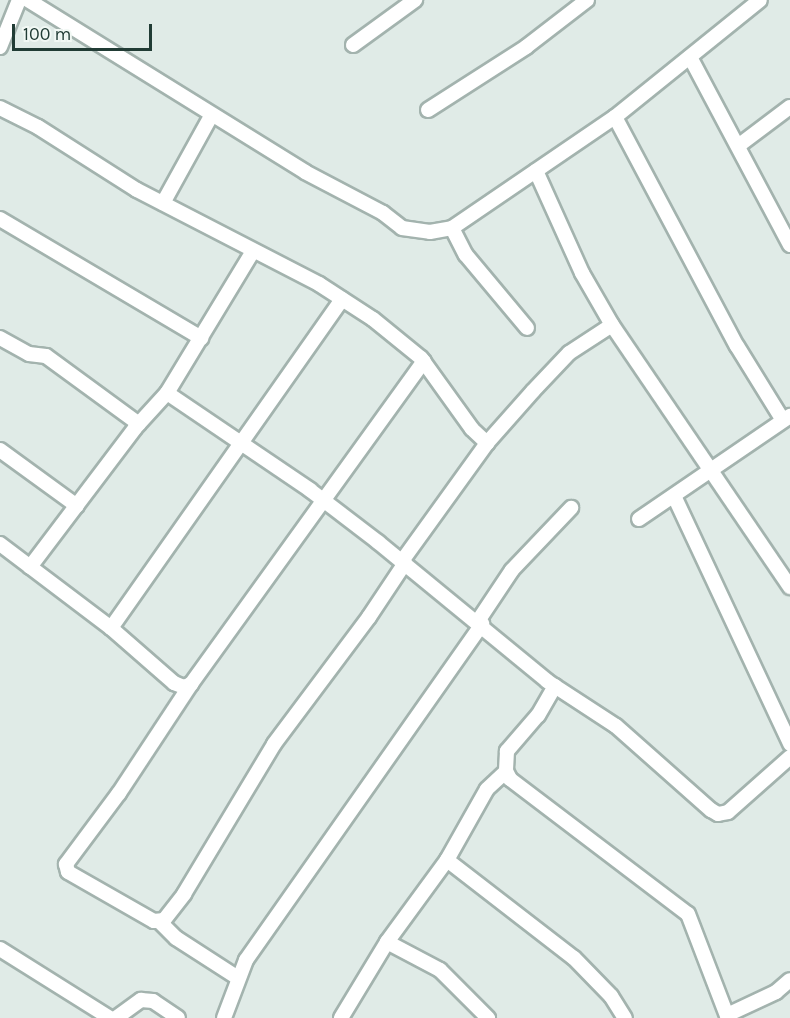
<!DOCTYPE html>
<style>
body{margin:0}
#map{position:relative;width:790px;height:1018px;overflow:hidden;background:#e0ebe7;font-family:Karla,sans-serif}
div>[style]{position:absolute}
.roads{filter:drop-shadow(2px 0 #a3b3ae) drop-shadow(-2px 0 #a3b3ae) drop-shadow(0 2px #a3b3ae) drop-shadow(0 -2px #a3b3ae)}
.minor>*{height:14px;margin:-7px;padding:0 7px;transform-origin:7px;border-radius:7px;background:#fff}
span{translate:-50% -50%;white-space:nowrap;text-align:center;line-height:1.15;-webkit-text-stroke:5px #f1f8f4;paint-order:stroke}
.scale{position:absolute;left:12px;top:24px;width:140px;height:27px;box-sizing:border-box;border:3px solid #213c35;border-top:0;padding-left:8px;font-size:18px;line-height:21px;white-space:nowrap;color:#213c35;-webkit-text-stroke:4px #f1f8f4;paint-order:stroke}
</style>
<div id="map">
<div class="roads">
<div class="minor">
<div style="left:28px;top:0;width:326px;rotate:31.8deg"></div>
<div style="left:305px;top:172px;width:88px;rotate:27.7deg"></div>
<div style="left:383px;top:213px;width:24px;rotate:38deg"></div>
<div style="left:402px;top:228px;width:28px;rotate:8deg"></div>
<div style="left:430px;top:232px;width:22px;rotate:-10deg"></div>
<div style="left:452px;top:228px;width:197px;rotate:-34.3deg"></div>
<div style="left:615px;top:117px;width:186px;rotate:-38.9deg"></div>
<div style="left:353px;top:45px;width:77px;rotate:-36deg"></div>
<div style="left:0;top:47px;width:51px;rotate:-68deg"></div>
<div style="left:690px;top:57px;width:213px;rotate:62deg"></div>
<div style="left:0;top:108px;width:42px;rotate:26.6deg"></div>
<div style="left:38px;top:127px;width:117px;rotate:32.5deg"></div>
<div style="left:137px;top:190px;width:205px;rotate:27.3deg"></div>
<div style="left:319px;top:284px;width:64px;rotate:32.9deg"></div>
<div style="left:373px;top:319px;width:62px;rotate:39.1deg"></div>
<div style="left:421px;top:358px;width:87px;rotate:54.3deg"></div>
<div style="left:472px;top:429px;width:21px;rotate:43deg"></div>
<div style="left:428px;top:110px;width:117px;rotate:-32.7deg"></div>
<div style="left:526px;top:47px;width:77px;rotate:-37.6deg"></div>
<div style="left:615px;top:117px;width:259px;rotate:62deg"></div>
<div style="left:737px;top:346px;width:86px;rotate:58.3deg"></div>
<div style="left:738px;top:146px;width:65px;rotate:-36.9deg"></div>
<div style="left:536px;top:171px;width:112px;rotate:65.7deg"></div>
<div style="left:582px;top:273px;width:60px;rotate:60deg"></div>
<div style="left:612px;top:325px;width:317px;rotate:55.8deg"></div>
<div style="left:163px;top:203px;width:99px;rotate:-61.1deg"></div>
<div style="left:0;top:219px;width:234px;rotate:30.6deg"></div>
<div style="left:452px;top:228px;width:30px;rotate:63deg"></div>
<div style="left:466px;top:255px;width:95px;rotate:50.1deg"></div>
<div style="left:0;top:338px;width:33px;rotate:29deg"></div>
<div style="left:29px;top:354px;width:17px;rotate:7deg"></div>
<div style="left:46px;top:356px;width:115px;rotate:36.2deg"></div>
<div style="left:167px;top:393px;width:173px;rotate:34.1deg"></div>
<div style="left:310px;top:490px;width:86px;rotate:37.4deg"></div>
<div style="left:378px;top:542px;width:219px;rotate:39.4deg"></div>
<div style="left:547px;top:681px;width:82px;rotate:33.1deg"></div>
<div style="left:616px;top:726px;width:127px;rotate:41.5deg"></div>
<div style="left:711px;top:810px;width:8px;rotate:30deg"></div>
<div style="left:718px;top:814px;width:10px;rotate:-11deg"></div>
<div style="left:728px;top:812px;width:83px;rotate:-41.6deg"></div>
<div style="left:0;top:450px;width:95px;rotate:36deg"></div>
<div style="left:675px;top:498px;width:272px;rotate:64.9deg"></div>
<div style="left:639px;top:519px;width:183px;rotate:-34.3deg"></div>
<div style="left:0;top:544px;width:139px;rotate:37.1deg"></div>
<div style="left:111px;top:628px;width:84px;rotate:41.1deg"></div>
<div style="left:174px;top:683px;width:11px;rotate:22deg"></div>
<div style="left:184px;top:687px;width:8px;rotate:-23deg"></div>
<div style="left:191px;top:684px;width:398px;rotate:-54.2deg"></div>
<div style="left:402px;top:561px;width:145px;rotate:-54.2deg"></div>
<div style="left:487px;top:443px;width:69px;rotate:-48.5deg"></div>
<div style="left:533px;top:391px;width:52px;rotate:-46.5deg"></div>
<div style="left:569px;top:353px;width:51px;rotate:-33.1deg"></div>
<div style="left:30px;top:567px;width:174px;rotate:-52.9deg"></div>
<div style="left:135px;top:428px;width:47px;rotate:-47.6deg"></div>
<div style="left:167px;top:393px;width:166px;rotate:-58.8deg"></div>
<div style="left:478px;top:621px;width:61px;rotate:-56.3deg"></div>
<div style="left:512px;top:570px;width:86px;rotate:-46.4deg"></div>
<div style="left:111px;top:628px;width:402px;rotate:-54.9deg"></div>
<div style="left:191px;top:684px;width:131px;rotate:123.4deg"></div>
<div style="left:119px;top:793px;width:89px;rotate:126.7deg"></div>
<div style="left:66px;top:864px;width:8px;rotate:76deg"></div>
<div style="left:68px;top:872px;width:99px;rotate:29.7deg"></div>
<div style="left:154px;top:921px;width:10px;rotate:-6deg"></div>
<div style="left:164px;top:920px;width:33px;rotate:-52deg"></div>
<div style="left:184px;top:894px;width:175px;rotate:-59deg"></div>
<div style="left:274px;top:744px;width:159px;rotate:-53.2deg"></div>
<div style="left:369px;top:617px;width:65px;rotate:-56.3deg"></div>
<div style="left:555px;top:686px;width:34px;rotate:120deg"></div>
<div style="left:538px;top:715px;width:48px;rotate:130.7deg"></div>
<div style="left:507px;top:751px;width:20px;rotate:93deg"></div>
<div style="left:506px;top:771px;width:9px;rotate:63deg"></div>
<div style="left:510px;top:779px;width:223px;rotate:37.2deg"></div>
<div style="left:688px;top:914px;width:111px;rotate:69deg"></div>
<div style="left:447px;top:860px;width:160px;rotate:37.7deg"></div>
<div style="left:574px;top:958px;width:53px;rotate:45.8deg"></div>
<div style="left:611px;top:996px;width:26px;rotate:58deg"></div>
<div style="left:159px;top:921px;width:24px;rotate:45deg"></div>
<div style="left:176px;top:938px;width:74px;rotate:32.8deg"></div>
<div style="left:387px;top:942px;width:60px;rotate:27.8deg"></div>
<div style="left:440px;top:970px;width:68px;rotate:45deg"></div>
<div style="left:0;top:949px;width:130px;rotate:32.1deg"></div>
<div style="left:727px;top:1015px;width:54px;rotate:-25.1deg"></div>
<div style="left:776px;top:992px;width:18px;rotate:-41deg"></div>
<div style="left:116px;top:1018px;width:31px;rotate:-36deg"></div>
<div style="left:141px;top:1000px;width:12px;rotate:5deg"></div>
<div style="left:153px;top:1001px;width:30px;rotate:34deg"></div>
<div style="left:224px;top:1018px;width:62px;rotate:-69.2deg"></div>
<div style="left:246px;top:960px;width:411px;rotate:-54.9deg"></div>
<div style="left:341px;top:1018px;width:89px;rotate:-58.8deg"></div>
<div style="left:387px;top:942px;width:102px;rotate:-53.8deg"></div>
<div style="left:447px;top:860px;width:81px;rotate:-60.6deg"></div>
<div style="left:487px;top:789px;width:26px;rotate:-43deg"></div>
</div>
</div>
<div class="scale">100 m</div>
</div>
